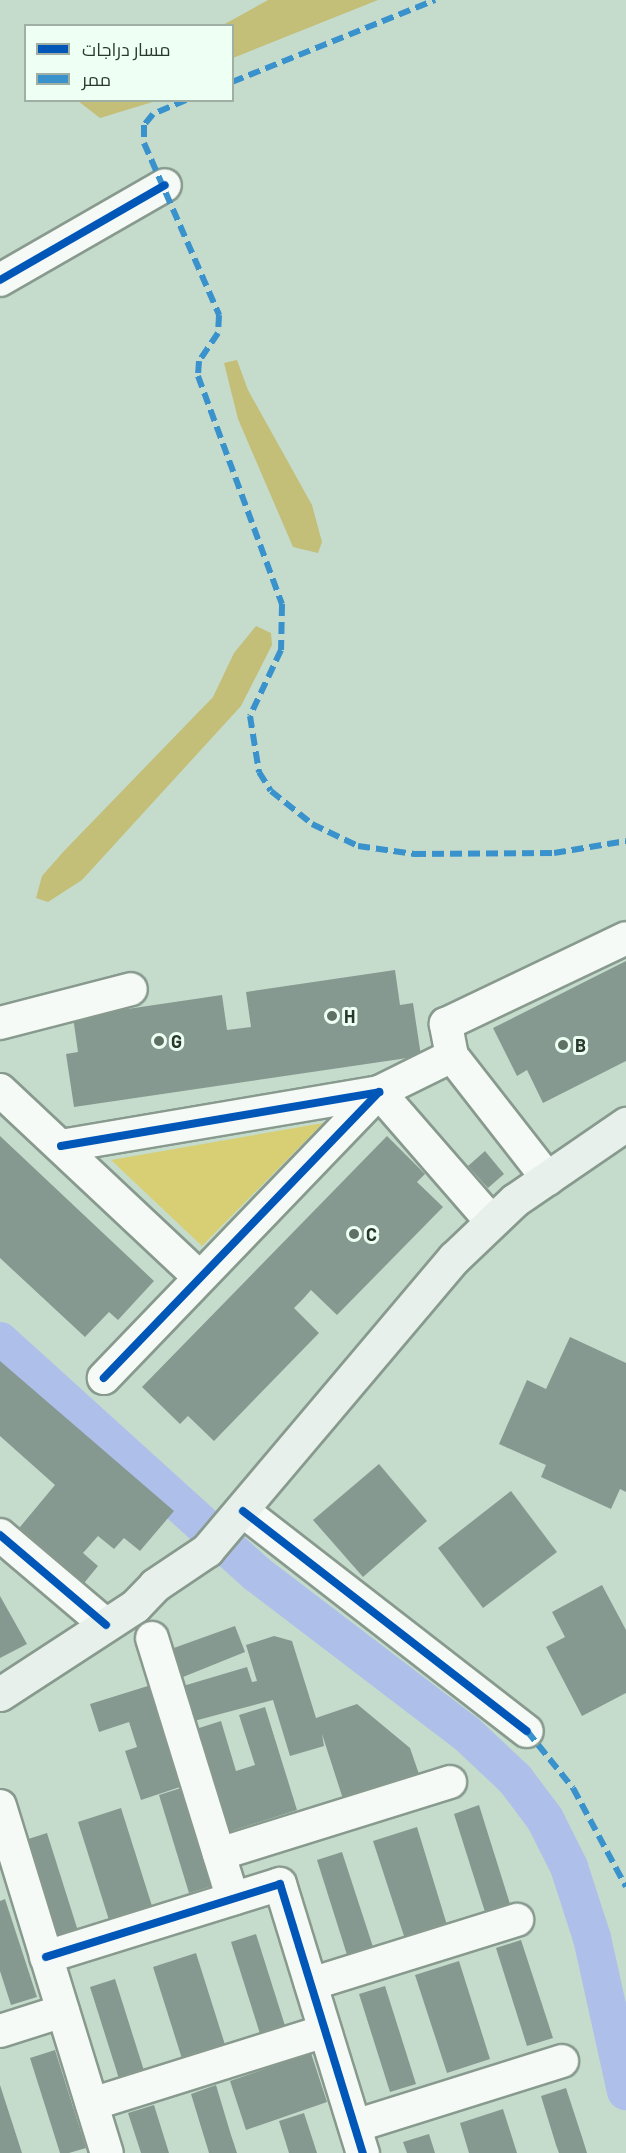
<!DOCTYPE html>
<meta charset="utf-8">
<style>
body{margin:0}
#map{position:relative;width:626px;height:2153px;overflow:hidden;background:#c5dccc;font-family:Barlow,Cairo,sans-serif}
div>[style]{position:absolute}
.green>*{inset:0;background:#d8cf75}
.forest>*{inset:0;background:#c3be78}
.canal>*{height:38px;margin:-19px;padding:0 19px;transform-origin:19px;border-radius:19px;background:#aebfea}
.building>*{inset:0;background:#869990}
.roads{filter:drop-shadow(2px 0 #889a8e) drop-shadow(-2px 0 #889a8e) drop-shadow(0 2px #889a8e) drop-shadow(0 -2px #889a8e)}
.street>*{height:32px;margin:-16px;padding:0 16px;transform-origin:16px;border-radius:16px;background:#f6faf7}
.secondary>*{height:33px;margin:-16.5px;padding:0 16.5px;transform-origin:16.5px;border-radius:16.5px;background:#e8f0eb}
.quiet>*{height:6px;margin-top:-3px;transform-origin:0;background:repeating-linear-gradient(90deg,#3a92cd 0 12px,transparent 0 18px)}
.cycleway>*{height:8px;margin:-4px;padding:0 4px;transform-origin:4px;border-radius:4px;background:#0057b8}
.dots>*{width:16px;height:16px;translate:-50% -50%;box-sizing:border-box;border:3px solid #eefff3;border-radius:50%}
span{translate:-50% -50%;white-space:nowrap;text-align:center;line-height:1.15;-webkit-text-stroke:6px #eefff3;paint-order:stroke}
.poi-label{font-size:18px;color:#28382d;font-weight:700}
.left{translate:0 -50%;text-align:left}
.legend{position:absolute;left:24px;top:24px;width:210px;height:78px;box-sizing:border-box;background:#eefff3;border:2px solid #9fafa4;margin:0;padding:8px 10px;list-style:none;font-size:18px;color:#28382d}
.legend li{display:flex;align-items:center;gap:12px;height:30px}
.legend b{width:30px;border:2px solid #9fafa4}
</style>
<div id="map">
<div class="green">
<div style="clip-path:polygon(323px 1123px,202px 1246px,111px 1160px)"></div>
</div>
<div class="forest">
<div style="clip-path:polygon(268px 0,378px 0,233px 58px,232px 26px,223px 25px)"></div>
<div style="clip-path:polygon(78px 101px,156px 101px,100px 118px)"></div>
<div style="clip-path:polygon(237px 360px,248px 390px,312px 505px,322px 542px,318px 553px,293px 547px,238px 419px,224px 363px)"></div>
<div style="clip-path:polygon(256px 626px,271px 633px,272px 645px,241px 706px,82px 880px,48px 902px,36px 898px,42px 876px,64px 851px,213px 697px,234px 653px)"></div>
</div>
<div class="canal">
<div style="left:0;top:1341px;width:347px;rotate:42.2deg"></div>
<div style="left:257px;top:1574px;width:263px;rotate:37.3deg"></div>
<div style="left:466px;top:1733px;width:67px;rotate:43.2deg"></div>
<div style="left:515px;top:1779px;width:50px;rotate:53.1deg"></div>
<div style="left:545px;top:1819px;width:54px;rotate:63.4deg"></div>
<div style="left:569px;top:1867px;width:75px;rotate:72.1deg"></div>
<div style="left:592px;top:1938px;width:157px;rotate:77.5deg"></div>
</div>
<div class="building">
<div style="clip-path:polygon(626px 961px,626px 1061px,543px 1103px,527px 1070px,517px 1076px,493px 1028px)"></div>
<div style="clip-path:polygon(395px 970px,400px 1005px,413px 1003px,421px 1056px,74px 1107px,66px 1054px,78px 1052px,73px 1017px,222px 995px,227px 1030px,251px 1027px,246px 992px)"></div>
<div style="clip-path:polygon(0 1136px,154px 1281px,118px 1320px,109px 1312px,85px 1337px,0 1258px)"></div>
<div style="clip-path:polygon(387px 1136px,425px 1174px,417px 1182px,443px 1207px,337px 1315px,311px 1290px,303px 1299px,294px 1308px,319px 1333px,214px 1441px,188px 1416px,180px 1424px,142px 1387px)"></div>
<div style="clip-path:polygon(485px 1151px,504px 1174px,488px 1188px,468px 1166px)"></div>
<div style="clip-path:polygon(570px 1337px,626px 1363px,626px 1492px,620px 1489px,611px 1509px,541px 1477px,546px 1465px,499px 1444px,527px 1380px,546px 1389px)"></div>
<div style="clip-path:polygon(0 1361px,174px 1511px,140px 1551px,124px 1538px,114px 1549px,98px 1536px,83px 1553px,98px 1566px,80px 1588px,15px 1533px,55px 1485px,0 1436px)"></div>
<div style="clip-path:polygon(379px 1464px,427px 1521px,363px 1577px,313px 1520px)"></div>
<div style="clip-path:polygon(511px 1491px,557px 1552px,483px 1608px,438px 1548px)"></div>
<div style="clip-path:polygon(602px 1585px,626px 1630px,626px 1693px,582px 1716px,546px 1647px,565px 1637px,552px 1612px)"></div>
<div style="clip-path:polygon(0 1596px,27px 1644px,0 1658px)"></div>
<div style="clip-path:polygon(235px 1626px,245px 1652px,183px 1677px,171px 1649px)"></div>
<div style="clip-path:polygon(274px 1636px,292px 1641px,316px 1718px,357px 1704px,410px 1748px,419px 1774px,343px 1799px,322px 1734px,324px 1746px,290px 1756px,273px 1700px,194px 1721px,183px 1686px,247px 1667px,252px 1682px,257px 1681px,246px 1645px)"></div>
<div style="clip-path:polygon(151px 1685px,183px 1786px,141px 1800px,125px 1751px,137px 1747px,129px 1722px,99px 1732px,90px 1704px)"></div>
<div style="clip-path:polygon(265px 1707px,297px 1810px,228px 1832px,196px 1729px,221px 1721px,236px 1771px,255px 1765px,239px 1715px)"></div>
<div style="clip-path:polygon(184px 1787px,215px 1885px,189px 1893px,159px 1795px)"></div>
<div style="clip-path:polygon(479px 1805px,510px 1904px,485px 1912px,454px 1814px)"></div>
<div style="clip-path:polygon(121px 1808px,152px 1906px,109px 1920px,78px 1822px)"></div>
<div style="clip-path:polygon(417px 1827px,447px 1925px,405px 1939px,373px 1841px)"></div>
<div style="clip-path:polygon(47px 1833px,78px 1931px,52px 1939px,22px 1841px)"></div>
<div style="clip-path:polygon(342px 1852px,374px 1950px,348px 1958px,317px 1860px)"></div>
<div style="clip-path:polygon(5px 1899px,37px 1997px,11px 2005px,0 1971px,0 1901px)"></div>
<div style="clip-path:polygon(256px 1934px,287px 2032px,262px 2040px,231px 1942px)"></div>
<div style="clip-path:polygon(521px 1940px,553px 2038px,527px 2046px,496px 1948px)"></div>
<div style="clip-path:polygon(196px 1953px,227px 2051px,184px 2065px,153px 1967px)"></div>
<div style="clip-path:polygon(459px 1961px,490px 2059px,447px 2073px,415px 1975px)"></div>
<div style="clip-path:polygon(115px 1979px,146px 2077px,121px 2085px,90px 1987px)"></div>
<div style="clip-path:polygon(385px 1986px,416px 2084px,390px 2092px,359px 1994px)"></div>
<div style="clip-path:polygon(55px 2050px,86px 2148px,69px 2153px,60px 2153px,30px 2058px)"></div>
<div style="clip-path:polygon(311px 2053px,327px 2102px,246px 2130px,230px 2081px)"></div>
<div style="clip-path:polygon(0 2085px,22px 2153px,0 2153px)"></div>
<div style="clip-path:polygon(216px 2085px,231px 2135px,237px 2153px,209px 2153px,191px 2094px)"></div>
<div style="clip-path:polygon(566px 2088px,582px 2137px,587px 2153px,559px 2153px,556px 2145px,541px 2096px)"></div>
<div style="clip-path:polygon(154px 2105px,169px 2153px,141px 2153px,128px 2113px)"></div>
<div style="clip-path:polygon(503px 2109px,517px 2153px,469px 2153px,460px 2123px)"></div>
<div style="clip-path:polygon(304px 2113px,317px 2153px,289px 2153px,279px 2121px)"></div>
<div style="clip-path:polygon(429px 2134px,435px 2153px,407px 2153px,403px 2142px)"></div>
</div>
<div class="roads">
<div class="street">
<div style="left:0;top:280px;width:190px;rotate:-29.9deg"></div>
<div style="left:0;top:1023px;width:135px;rotate:-14.5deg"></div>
<div style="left:452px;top:1056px;width:156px;rotate:52deg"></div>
<div style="left:0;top:1090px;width:273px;rotate:43.2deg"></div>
<div style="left:61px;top:1146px;width:323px;rotate:-9.6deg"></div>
<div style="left:379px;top:1092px;width:397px;rotate:133.9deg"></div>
<div style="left:492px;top:1222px;width:172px;rotate:-131deg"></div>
<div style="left:379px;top:1092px;width:81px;rotate:-26.3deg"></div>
<div style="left:452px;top:1056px;width:33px;rotate:-101deg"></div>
<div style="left:446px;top:1024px;width:199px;rotate:-25.5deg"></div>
<div style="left:243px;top:1511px;width:359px;rotate:37.8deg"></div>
<div style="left:0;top:1535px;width:139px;rotate:40.3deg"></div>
<div style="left:152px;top:1638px;width:273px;rotate:72.8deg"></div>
<div style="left:0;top:1806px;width:363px;rotate:72.9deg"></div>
<div style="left:219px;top:1854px;width:242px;rotate:-17.3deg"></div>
<div style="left:46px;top:1957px;width:245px;rotate:-17.3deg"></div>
<div style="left:280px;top:1884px;width:282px;rotate:72.9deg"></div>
<div style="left:311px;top:1984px;width:216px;rotate:-17.3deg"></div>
<div style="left:0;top:2031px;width:66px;rotate:-17.6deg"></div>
<div style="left:92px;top:2104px;width:244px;rotate:-17.4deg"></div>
<div style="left:355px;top:2126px;width:217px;rotate:-17.4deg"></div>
</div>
<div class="secondary">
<div style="left:0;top:1694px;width:161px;rotate:-33.1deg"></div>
<div style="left:135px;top:1606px;width:29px;rotate:-46deg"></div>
<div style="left:155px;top:1585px;width:63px;rotate:-33.9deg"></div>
<div style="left:207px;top:1550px;width:382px;rotate:-49.8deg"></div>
<div style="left:454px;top:1258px;width:84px;rotate:-43.6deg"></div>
<div style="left:515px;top:1200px;width:135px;rotate:-34.4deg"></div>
</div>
</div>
<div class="quiet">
<div style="left:232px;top:82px;width:219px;rotate:-22deg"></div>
<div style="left:186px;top:100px;width:36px;rotate:157deg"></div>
<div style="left:153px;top:114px;width:14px;rotate:129deg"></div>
<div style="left:144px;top:125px;width:18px;rotate:90deg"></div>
<div style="left:144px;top:143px;width:188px;rotate:66.4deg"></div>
<div style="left:219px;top:315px;width:18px;rotate:93deg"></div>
<div style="left:218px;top:333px;width:34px;rotate:124deg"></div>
<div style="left:199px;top:361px;width:15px;rotate:94deg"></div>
<div style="left:198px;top:376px;width:243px;rotate:69.8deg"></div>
<div style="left:282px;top:604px;width:46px;rotate:91.2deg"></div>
<div style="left:281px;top:650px;width:73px;rotate:115.2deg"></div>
<div style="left:250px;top:716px;width:57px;rotate:80.9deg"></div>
<div style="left:259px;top:772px;width:22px;rotate:58deg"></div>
<div style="left:271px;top:791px;width:53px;rotate:38.8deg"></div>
<div style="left:312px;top:824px;width:51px;rotate:25.6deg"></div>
<div style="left:358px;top:846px;width:57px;rotate:8.1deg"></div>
<div style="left:414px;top:854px;width:140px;rotate:-0.4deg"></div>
<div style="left:554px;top:853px;width:73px;rotate:-9.5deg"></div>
<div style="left:527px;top:1731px;width:73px;rotate:51.1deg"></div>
<div style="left:573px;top:1788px;width:112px;rotate:61.8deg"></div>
</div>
<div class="cycleway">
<div style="left:0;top:280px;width:190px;rotate:-29.9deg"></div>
<div style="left:61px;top:1146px;width:323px;rotate:-9.6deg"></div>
<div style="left:379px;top:1092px;width:397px;rotate:133.9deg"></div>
<div style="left:243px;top:1511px;width:359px;rotate:37.8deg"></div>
<div style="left:0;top:1535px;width:139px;rotate:40.3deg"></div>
<div style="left:46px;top:1957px;width:245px;rotate:-17.3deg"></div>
<div style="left:280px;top:1884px;width:282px;rotate:72.9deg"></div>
</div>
<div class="dots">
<div style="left:332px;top:1016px;background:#5f7165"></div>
<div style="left:159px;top:1041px;background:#5f7165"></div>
<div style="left:563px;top:1045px;background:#5f7165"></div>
<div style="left:354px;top:1234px;background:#5f7165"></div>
</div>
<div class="poi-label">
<span class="left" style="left:344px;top:1016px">H</span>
<span class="left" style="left:171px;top:1041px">G</span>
<span class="left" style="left:575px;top:1045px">B</span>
<span class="left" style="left:366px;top:1234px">C</span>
</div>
<ul class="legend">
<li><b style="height:8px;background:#0057b8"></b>مسار دراجات</li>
<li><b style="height:8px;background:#3a92cd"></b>ممر</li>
</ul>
</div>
